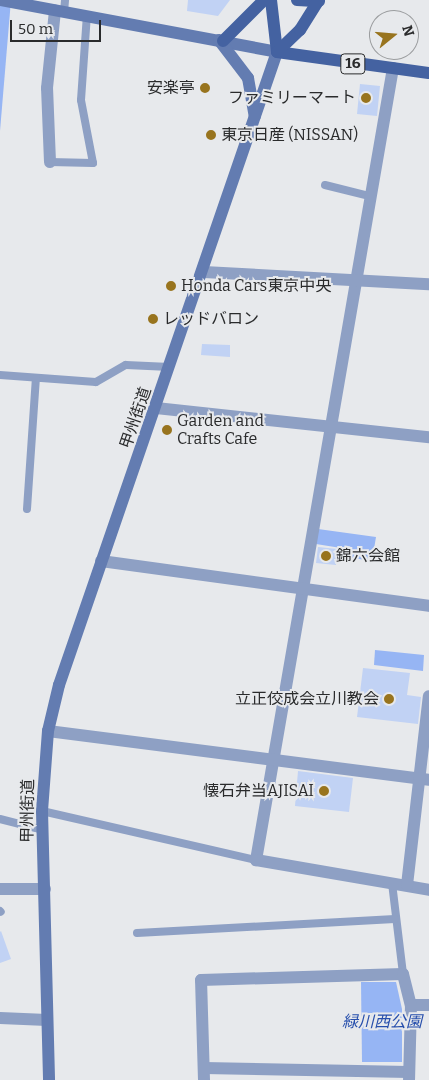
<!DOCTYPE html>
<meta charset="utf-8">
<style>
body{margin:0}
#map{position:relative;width:429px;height:1080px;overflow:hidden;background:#e7e9ec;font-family:Bitter,"Noto Sans JP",serif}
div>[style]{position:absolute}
.green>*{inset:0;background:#96b5f4}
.building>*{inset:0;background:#c1d2f4}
.service>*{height:8px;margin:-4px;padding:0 4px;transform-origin:4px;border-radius:4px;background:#8ea0c4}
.minor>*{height:12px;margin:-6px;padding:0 6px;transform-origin:6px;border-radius:6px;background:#8ea0c4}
.secondary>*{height:12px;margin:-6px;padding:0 6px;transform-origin:6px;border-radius:6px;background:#637cb1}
.primary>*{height:12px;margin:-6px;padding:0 6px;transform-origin:6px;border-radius:6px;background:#4462a1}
.dots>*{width:14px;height:14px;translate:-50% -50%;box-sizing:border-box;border:2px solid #e7e9ec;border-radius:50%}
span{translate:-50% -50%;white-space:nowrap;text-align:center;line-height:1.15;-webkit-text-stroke:4px #e7e9ec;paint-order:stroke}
.shield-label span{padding:1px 4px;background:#e7e9ec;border:1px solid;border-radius:4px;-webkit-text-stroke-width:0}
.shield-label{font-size:15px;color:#2a2b2c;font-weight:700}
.poi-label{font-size:16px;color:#2a2b2c}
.right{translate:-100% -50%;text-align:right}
.left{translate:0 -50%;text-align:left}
.street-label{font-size:16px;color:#2a2b2c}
.park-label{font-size:16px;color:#274fac;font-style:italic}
.north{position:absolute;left:369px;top:10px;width:50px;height:50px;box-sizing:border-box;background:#e7e9ec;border:1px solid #9b9d9f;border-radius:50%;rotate:73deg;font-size:14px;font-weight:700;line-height:20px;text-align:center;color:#2a2b2c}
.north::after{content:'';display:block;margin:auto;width:18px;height:22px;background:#98741e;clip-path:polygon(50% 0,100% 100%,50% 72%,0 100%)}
.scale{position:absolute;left:10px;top:20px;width:91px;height:22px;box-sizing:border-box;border:2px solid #2a2b2c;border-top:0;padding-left:6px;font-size:15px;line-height:18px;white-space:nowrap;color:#2a2b2c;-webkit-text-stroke:4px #e7e9ec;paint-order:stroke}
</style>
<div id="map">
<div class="green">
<div style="clip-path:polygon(0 0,11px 0,0 131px)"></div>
<div style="clip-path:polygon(318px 529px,376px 537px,372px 561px,340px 556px,341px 548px,316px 544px)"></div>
<div style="clip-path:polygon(375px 650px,424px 655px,423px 671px,374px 665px)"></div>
<div style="clip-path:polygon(361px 982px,396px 982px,402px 1009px,402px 1062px,362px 1062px)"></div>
</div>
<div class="building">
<div style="clip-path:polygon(188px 0,230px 0,218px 16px,187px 11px)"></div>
<div style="clip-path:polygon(360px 84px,380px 86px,377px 116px,357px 114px)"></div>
<div style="clip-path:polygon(202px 344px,230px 345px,230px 357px,201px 355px)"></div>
<div style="clip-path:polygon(318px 547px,337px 549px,336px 565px,316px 563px)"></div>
<div style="clip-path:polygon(363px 668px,410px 673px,407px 695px,421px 697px,418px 724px,357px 717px)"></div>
<div style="clip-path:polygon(298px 771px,353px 778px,349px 812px,295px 806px)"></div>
<div style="clip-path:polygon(1px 931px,11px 959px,0 963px,0 932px)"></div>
</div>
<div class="service">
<div style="left:64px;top:12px;width:12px;rotate:-85deg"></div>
<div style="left:50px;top:162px;width:43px;rotate:1.3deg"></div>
<div style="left:93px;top:163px;width:64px;rotate:-100.8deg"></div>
<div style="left:81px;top:100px;width:85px;rotate:-86deg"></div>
<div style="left:325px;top:185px;width:45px;rotate:14deg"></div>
<div style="left:0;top:375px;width:96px;rotate:4.2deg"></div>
<div style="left:96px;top:382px;width:34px;rotate:-30deg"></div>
<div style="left:126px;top:365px;width:44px;rotate:2.6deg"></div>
<div style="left:27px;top:509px;width:131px;rotate:-86.1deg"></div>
<div style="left:42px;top:811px;width:220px;rotate:12.9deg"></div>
<div style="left:0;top:819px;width:44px;rotate:14.3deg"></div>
<div style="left:392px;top:883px;width:92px;rotate:83.1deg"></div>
<div style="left:0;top:911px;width:1px;rotate:45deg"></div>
<div style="left:137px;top:933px;width:258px;rotate:-3.1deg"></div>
</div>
<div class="minor">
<div style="left:393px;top:68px;width:804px;rotate:99.81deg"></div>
<div style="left:256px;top:860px;width:176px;rotate:9.8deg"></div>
<div style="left:50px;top:162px;width:74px;rotate:-92.3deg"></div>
<div style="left:47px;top:88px;width:78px;rotate:-84.1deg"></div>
<div style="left:204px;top:272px;width:225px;rotate:3.1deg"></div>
<div style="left:156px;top:408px;width:275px;rotate:6.1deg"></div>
<div style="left:101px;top:561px;width:331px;rotate:7.8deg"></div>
<div style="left:48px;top:731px;width:384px;rotate:7.3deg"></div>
<div style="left:407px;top:885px;width:190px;rotate:-83.4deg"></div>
<div style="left:0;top:889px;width:45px"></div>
<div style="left:411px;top:1005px;width:18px"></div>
<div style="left:0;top:1018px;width:47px;rotate:2.4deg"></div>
<div style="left:204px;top:1068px;width:205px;rotate:1.1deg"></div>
<div style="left:204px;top:1080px;width:100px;rotate:-91.7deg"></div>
<div style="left:201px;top:980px;width:202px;rotate:-1.7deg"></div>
<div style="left:403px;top:974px;width:32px;rotate:76deg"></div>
<div style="left:411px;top:1005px;width:75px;rotate:91.5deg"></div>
</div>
<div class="secondary">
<div style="left:0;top:0;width:282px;rotate:10.6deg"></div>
<div style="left:277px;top:52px;width:669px;rotate:109deg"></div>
<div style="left:59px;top:685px;width:47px;rotate:103.4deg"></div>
<div style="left:48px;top:731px;width:80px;rotate:94.3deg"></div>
<div style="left:42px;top:811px;width:269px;rotate:88.5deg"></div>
<div style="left:219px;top:40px;width:48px;rotate:52.7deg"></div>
<div style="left:248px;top:78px;width:39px;rotate:80deg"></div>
</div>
<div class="primary">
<div style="left:271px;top:0;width:52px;rotate:83.4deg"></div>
<div style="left:297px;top:0;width:22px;rotate:3deg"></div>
<div style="left:223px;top:41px;width:58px;rotate:-45deg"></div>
<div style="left:277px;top:52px;width:153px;rotate:7.9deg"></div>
<div style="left:277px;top:52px;width:32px;rotate:-44deg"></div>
<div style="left:300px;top:30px;width:36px;rotate:-58deg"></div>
</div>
<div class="dots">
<div style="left:205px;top:88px;background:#98741e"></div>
<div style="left:366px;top:98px;background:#98741e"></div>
<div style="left:211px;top:135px;background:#98741e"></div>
<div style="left:171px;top:286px;background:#98741e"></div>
<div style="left:153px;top:319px;background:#98741e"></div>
<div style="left:167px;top:430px;background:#98741e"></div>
<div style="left:326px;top:556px;background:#98741e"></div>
<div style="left:389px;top:699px;background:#98741e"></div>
<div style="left:324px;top:791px;background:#98741e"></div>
</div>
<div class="shield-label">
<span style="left:353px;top:64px">16</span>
</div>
<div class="poi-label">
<span class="right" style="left:195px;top:88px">安楽亭</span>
<span class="right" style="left:356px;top:98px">ファミリーマート</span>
<span class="left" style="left:221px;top:135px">東京日産 (NISSAN)</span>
<span class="left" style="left:181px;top:286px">Honda Cars東京中央</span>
<span class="left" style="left:163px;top:319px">レッドバロン</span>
<span class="left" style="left:177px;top:430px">Garden and<br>Crafts Cafe</span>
<span class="left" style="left:336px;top:556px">錦六会館</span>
<span class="right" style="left:379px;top:699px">立正佼成会立川教会</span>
<span class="right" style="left:314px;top:791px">懐石弁当AJISAI</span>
</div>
<div class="street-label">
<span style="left:136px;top:418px;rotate:-71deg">甲州街道</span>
<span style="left:28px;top:811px;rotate:-89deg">甲州街道</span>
</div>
<div class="park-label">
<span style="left:382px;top:1022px">緑川西公園</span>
</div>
<div class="north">N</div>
<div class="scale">50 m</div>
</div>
